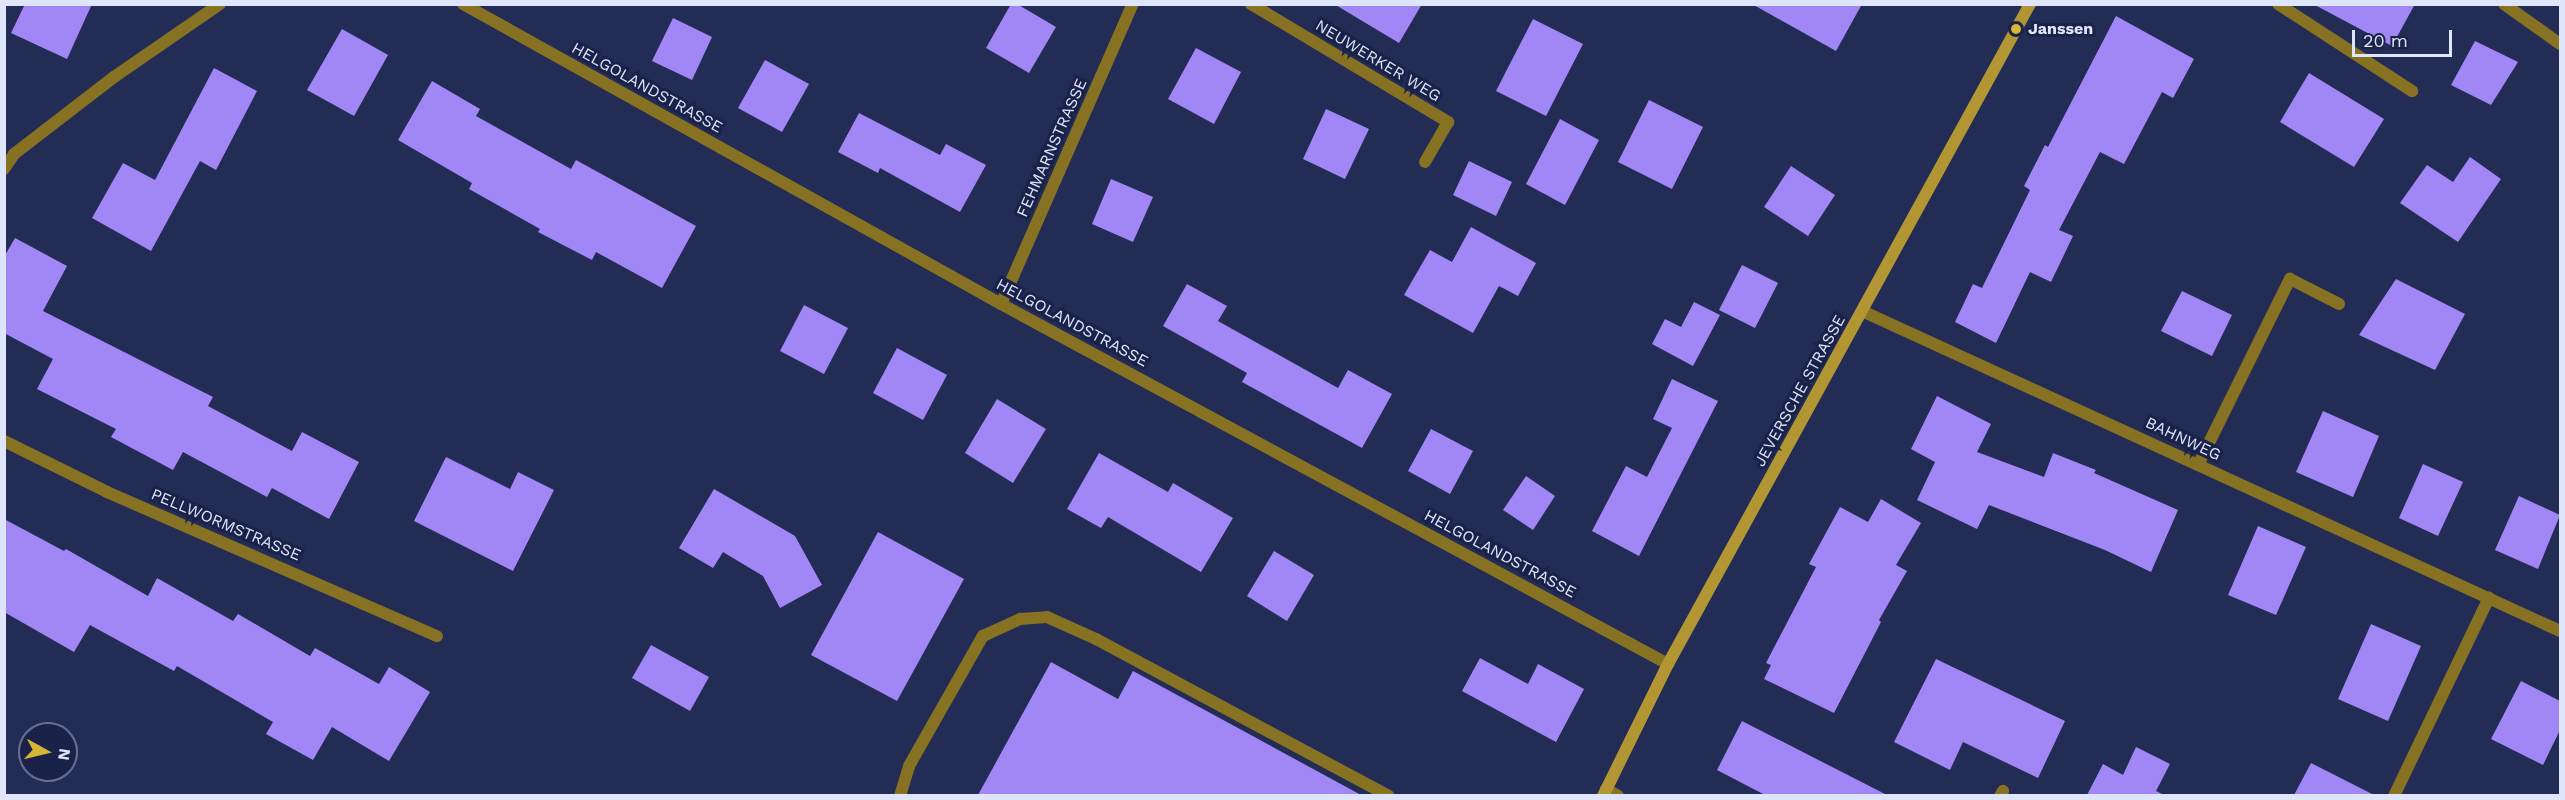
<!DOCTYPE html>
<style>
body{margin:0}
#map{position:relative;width:2565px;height:800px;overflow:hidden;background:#232c55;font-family:"Work Sans",sans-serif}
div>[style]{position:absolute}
.building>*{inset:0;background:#a187f6}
.lane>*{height:12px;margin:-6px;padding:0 6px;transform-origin:6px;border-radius:6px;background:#877122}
.street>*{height:12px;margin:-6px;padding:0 6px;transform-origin:6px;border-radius:6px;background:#877122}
.secondary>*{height:12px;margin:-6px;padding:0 6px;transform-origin:6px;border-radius:6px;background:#b29633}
.dots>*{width:16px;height:16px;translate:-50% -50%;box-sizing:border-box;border:3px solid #1a2249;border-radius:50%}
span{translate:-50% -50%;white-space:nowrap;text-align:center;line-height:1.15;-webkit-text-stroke:6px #1a2249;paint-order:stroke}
.poi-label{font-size:16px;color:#dfe5fa;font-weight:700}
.left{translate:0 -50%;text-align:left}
.street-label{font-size:16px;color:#dfe5fa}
.frame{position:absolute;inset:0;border:6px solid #dfe5fa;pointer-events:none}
.north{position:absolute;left:18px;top:722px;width:60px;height:60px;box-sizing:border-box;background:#1a2249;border:2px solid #697090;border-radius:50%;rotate:98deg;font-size:16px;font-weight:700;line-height:24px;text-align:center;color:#dfe5fa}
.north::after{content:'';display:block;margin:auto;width:21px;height:27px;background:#d7b434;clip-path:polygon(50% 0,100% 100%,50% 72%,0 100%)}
.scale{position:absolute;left:2352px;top:30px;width:100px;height:27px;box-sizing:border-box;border:3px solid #dfe5fa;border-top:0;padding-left:8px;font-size:18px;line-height:21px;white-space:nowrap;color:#dfe5fa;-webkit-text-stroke:4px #1a2249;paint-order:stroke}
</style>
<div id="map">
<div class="building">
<div style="clip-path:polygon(25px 4px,92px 4px,67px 59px,11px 33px)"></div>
<div style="clip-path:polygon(1011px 4px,1017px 4px,1056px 27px,1029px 73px,986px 48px)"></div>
<div style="clip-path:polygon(1334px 4px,1422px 4px,1399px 43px)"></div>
<div style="clip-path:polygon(1752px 4px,1862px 4px,1836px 51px)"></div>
<div style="clip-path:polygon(2313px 4px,2415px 4px,2392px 46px)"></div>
<div style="clip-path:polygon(2116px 16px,2194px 59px,2173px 98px,2162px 92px,2124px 164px,2100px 152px,2059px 230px,2073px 236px,2051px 282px,2030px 272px,1996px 343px,1955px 322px,1973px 284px,1982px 288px,2030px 190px,2024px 186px,2045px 145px,2048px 147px)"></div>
<div style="clip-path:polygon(673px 18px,712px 37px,692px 80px,652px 61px)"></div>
<div style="clip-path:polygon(1533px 19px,1583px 44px,1546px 116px,1496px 91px)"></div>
<div style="clip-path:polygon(342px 29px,388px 55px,354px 116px,307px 90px)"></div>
<div style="clip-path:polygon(2475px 41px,2518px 62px,2491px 105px,2451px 85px)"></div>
<div style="clip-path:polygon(1196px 48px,1241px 72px,1214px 124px,1168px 99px)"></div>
<div style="clip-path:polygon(765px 60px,809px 84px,782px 132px,738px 108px)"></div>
<div style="clip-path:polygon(214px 68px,257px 91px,216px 170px,200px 161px,151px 251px,92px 218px,123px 163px,155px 180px)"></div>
<div style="clip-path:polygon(2309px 73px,2384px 119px,2354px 167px,2280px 122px)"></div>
<div style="clip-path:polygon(432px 81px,480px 109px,476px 116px,571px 169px,576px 160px,696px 226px,662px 288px,596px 252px,592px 260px,538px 232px,540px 229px,469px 189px,472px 183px,398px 140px)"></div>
<div style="clip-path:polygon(1649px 100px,1703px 127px,1672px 189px,1618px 162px)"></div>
<div style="clip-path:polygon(1326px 109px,1369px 129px,1345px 179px,1303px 159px)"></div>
<div style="clip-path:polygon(859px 113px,940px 155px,946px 144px,986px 165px,960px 212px,880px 168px,878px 173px,838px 152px)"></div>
<div style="clip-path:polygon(1560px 119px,1599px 140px,1565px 205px,1526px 184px)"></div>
<div style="clip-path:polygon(2470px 157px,2501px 179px,2458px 242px,2400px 203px,2427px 165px,2453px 182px)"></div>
<div style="clip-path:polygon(1469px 161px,1512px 182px,1496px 216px,1453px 195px)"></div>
<div style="clip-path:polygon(1791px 166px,1835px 195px,1808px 236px,1764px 207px)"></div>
<div style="clip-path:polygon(1111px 179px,1153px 197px,1133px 242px,1092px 224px)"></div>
<div style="clip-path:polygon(1471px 227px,1536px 263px,1518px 296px,1499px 286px,1473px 333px,1404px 295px,1430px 250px,1452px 262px)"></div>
<div style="clip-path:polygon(15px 238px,67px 266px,43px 311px,213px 397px,208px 406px,292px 451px,302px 432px,359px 462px,329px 519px,272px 488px,267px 497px,183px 452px,173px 470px,111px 437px,116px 429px,37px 389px,53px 359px,4px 333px,4px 257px)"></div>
<div style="clip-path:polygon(1742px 265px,1778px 283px,1755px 328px,1719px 310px)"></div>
<div style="clip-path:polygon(2396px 279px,2465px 314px,2435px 370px,2359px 335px)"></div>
<div style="clip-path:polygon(1187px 284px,1227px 306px,1218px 321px,1338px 388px,1348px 370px,1392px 394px,1362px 448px,1242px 382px,1247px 373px,1163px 326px)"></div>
<div style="clip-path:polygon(2182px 291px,2232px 315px,2212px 356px,2161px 331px)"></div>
<div style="clip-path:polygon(1694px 302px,1720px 315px,1693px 366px,1652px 344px,1665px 319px,1681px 327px)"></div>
<div style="clip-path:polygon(804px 305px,848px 328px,824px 374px,780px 351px)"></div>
<div style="clip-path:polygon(897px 348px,947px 375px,923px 420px,873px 393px)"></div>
<div style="clip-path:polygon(1672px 379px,1718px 401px,1639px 556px,1592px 531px,1626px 466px,1647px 477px,1672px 428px,1653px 419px)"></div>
<div style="clip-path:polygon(1937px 396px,1991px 424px,1977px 452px,2044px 477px,2053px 453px,2096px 470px,2094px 473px,2178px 510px,2151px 572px,2105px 550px,1989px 505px,1977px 529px,1917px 500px,1935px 462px,1911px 449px)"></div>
<div style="clip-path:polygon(997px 399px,1046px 429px,1013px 483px,965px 453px)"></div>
<div style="clip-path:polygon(2323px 411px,2379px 436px,2353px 497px,2296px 472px)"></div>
<div style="clip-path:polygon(1431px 429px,1473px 451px,1450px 494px,1408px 471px)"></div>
<div style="clip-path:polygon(1099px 453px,1168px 492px,1173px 483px,1233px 518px,1201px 572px,1108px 517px,1101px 528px,1067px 509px)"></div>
<div style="clip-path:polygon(446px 457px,510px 489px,518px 472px,554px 490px,513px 571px,414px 521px)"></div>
<div style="clip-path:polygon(2423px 464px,2463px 482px,2438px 536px,2399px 518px)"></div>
<div style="clip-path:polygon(1526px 476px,1555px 496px,1533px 530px,1503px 510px)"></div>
<div style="clip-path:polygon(714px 489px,795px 536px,822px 585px,780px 608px,763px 576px,723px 552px,713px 568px,679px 548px)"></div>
<div style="clip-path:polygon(2519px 496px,2560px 515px,2538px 569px,2495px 550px)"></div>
<div style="clip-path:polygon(1881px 499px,1921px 523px,1896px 565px,1907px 571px,1879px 620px,1881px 622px,1834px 713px,1764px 679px,1771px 665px,1766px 663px,1816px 567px,1809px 564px,1840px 507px,1868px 522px)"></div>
<div style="clip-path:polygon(4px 519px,64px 551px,66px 549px,148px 596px,157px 578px,233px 621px,238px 614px,310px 656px,315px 648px,379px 684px,389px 667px,430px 692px,389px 761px,332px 727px,313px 760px,266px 734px,273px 722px,177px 666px,174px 671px,90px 625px,74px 652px,4px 612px)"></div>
<div style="clip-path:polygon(2258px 526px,2306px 547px,2276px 615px,2228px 595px)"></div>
<div style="clip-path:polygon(878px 532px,964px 579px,897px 701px,811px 655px)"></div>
<div style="clip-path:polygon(1274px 551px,1314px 575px,1287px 621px,1247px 596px)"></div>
<div style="clip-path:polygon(2371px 624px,2421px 646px,2388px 721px,2338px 699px)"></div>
<div style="clip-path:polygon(651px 645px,709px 677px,690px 711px,632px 678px)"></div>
<div style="clip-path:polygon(1480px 658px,1528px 684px,1538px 664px,1584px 689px,1556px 742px,1462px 691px)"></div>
<div style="clip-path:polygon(1936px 659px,2065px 721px,2038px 778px,1963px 742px,1950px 770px,1894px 742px)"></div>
<div style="clip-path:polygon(1051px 662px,1118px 699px,1133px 671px,1361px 795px,978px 795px)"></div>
<div style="clip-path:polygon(2521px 681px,2560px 701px,2560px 730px,2543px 765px,2491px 739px)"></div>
<div style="clip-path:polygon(1742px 721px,1887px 795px,1765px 795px,1717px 770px)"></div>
<div style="clip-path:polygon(2136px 747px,2170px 764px,2156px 791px,2164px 795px,2087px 795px,2103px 764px,2123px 775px)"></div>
<div style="clip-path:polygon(2311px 763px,2374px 795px,2294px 795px)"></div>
</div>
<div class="lane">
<div style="left:2278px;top:4px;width:160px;rotate:33deg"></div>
<div style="left:2504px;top:4px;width:69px;rotate:35.5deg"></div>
<div style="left:2198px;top:465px;width:208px;rotate:-63.7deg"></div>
<div style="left:2290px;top:279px;width:55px;rotate:27deg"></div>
<div style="left:900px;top:796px;width:31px;rotate:-73deg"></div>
<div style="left:909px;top:766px;width:150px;rotate:-60.4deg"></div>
<div style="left:983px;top:636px;width:41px;rotate:-24.7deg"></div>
<div style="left:1020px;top:619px;width:27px;rotate:-4deg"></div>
<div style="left:1047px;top:617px;width:54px;rotate:24.2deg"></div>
<div style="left:1096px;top:639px;width:332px;rotate:28.2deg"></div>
</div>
<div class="street">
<div style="left:463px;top:4px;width:616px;rotate:29.14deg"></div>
<div style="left:1001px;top:304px;width:758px;rotate:28.36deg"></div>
<div style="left:1251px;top:4px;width:230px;rotate:30.9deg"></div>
<div style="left:1448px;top:122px;width:46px;rotate:119.9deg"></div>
<div style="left:4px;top:169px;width:18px;rotate:-56deg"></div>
<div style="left:14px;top:154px;width:126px;rotate:-37.6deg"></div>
<div style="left:114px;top:77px;width:129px;rotate:-34.6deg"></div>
<div style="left:1001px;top:304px;width:328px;rotate:-66.3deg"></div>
<div style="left:1862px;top:311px;width:768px;rotate:24.63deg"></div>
<div style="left:4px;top:441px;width:115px;rotate:26.3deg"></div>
<div style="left:107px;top:492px;width:360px;rotate:23.6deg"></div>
<div style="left:1606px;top:789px;width:14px;rotate:30deg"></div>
<div style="left:2000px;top:796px;width:6px;rotate:-59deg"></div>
<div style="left:2394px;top:796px;width:220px;rotate:-64.4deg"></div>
</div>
<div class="secondary">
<div style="left:1603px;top:796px;width:147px;rotate:-63.8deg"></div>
<div style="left:1668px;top:664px;width:753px;rotate:-61.26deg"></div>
</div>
<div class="dots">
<div style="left:2016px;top:29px;background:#d7b434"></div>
</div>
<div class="poi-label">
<span class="left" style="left:2028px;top:29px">Janssen</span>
</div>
<div class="street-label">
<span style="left:1378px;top:61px;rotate:31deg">NEUWERKER WEG</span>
<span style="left:647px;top:88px;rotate:29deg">HELGOLANDSTRASSE</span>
<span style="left:1052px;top:148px;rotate:-66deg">FEHMARNSTRASSE</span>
<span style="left:1072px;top:323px;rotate:28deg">HELGOLANDSTRASSE</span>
<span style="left:1800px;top:391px;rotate:-61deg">JEVERSCHE STRASSE</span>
<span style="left:2183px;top:439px;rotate:25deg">BAHNWEG</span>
<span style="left:226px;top:525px;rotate:23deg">PELLWORMSTRASSE</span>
<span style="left:1500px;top:554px;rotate:28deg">HELGOLANDSTRASSE</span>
</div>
<div class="frame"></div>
<div class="north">N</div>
<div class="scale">20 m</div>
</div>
